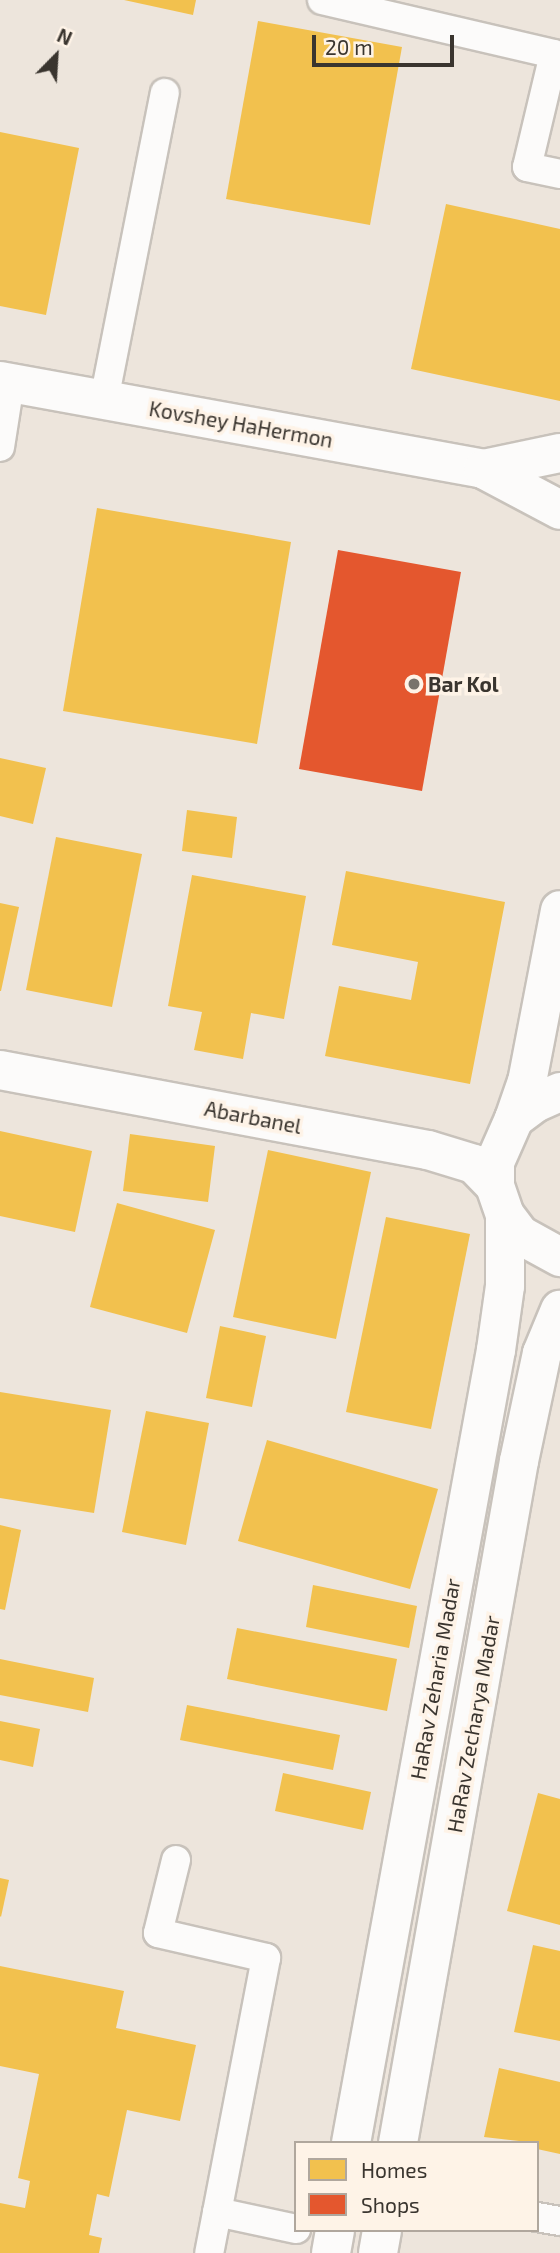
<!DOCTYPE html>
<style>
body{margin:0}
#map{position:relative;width:560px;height:2253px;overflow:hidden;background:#ede5dc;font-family:"Exo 2",sans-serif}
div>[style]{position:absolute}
.homes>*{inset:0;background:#f2c14e}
.shops>*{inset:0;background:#e4572e}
.roads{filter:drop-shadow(2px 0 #c8c2bb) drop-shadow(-2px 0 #c8c2bb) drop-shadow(0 2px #c8c2bb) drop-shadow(0 -2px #c8c2bb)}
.lane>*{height:28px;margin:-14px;padding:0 14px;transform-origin:14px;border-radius:14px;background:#fcfbfa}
.street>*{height:38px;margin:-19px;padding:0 19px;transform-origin:19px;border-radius:19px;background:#fcfbfa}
.secondary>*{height:38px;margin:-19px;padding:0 19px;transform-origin:19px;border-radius:19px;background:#fcfbfa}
.dots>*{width:19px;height:19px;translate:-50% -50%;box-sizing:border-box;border:4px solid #fef3e7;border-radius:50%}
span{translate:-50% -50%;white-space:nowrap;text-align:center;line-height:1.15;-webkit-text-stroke:7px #fef3e7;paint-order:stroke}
.street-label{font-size:21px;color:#3a352f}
.poi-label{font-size:21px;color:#3a352f;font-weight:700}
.left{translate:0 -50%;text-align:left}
.legend{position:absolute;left:294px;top:2141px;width:245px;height:91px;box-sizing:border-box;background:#fef3e7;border:2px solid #b0a79d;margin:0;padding:9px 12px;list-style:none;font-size:21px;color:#3a352f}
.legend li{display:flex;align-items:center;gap:14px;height:35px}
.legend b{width:35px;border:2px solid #b0a79d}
.north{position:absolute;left:21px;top:21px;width:70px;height:70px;-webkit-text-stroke:5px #fef3e7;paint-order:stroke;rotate:24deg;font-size:19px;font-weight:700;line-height:28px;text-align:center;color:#3a352f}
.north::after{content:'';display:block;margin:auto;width:24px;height:32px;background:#3a352f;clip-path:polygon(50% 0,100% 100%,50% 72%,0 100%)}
.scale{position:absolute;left:312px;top:35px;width:142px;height:32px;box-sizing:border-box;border:4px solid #3a352f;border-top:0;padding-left:9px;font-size:21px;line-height:24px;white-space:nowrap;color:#3a352f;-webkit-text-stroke:5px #fef3e7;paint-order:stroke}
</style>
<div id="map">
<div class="homes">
<div style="clip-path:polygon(124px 0,196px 0,193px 15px)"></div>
<div style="clip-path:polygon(258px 21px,402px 47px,370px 225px,226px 199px)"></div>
<div style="clip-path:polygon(0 132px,79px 148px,46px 315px,0 306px)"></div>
<div style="clip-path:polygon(446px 204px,560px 229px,560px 401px,411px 369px)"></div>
<div style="clip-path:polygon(97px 508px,291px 542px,257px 744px,63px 711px)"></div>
<div style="clip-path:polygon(0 758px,46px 768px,33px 824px,0 816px)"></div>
<div style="clip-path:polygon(187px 810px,237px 817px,232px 858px,182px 851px)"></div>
<div style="clip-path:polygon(56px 837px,142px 854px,112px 1007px,26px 990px)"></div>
<div style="clip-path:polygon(346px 871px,505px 902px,470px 1084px,325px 1056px,339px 986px,411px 1000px,418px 962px,332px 945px)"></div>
<div style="clip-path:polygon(192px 875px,306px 896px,284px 1019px,251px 1013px,243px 1059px,194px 1050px,202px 1012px,168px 1006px)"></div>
<div style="clip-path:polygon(0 903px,19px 907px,1px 991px,0 991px)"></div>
<div style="clip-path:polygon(0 1131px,92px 1151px,75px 1232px,0 1216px)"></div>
<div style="clip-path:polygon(130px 1134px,215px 1146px,208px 1202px,123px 1191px)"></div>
<div style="clip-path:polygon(268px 1150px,371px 1172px,336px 1339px,233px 1317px)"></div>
<div style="clip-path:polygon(117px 1203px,215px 1230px,187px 1333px,90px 1307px)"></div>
<div style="clip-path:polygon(386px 1217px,470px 1234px,431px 1429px,346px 1412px)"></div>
<div style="clip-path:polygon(220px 1326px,266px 1336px,252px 1407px,206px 1398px)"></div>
<div style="clip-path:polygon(0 1392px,111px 1410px,94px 1513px,0 1498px)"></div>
<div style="clip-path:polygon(146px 1411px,209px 1423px,186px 1545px,122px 1532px)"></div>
<div style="clip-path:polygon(267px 1440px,438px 1489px,410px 1589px,238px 1541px)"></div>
<div style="clip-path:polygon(0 1525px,21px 1530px,5px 1610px,0 1609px)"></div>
<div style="clip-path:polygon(313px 1585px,417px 1606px,409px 1648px,306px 1627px)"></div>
<div style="clip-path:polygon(237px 1628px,397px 1659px,387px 1711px,227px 1679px)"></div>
<div style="clip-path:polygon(0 1659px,94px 1678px,88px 1712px,0 1695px)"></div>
<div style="clip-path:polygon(187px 1705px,340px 1735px,333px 1770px,180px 1740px)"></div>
<div style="clip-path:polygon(0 1721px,40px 1729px,33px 1767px,0 1760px)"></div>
<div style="clip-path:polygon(283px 1773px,371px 1792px,363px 1830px,275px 1811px)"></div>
<div style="clip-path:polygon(538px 1793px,560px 1799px,560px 1925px,507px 1911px)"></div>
<div style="clip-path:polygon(0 1878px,9px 1880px,1px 1917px,0 1916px)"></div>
<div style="clip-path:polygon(533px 1945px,560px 1951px,560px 2041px,514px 2032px)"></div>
<div style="clip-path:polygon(0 1966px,124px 1991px,116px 2028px,196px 2045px,180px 2121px,127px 2110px,109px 2197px,97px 2194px,89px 2235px,102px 2238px,99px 2253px,0 2253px,0 2203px,25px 2208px,30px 2181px,18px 2178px,39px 2074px,0 2066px)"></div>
<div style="clip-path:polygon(499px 2068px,560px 2082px,560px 2154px,537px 2149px,537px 2143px,484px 2137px)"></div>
</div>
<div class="shops">
<div style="clip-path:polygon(338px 550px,461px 572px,422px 791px,299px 769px)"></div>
</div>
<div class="roads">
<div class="lane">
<div style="left:322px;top:0;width:238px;rotate:13.1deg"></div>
<div style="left:554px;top:54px;width:116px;rotate:103.4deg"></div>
<div style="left:527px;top:167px;width:34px;rotate:12deg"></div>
<div style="left:104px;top:400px;width:313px;rotate:-78.8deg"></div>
<div style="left:0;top:447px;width:65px;rotate:-81.1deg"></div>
<div style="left:176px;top:1860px;width:75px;rotate:103.9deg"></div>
<div style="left:158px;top:1933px;width:111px;rotate:13deg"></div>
<div style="left:266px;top:1958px;width:300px;rotate:100.9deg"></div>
<div style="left:217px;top:2212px;width:81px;rotate:12.1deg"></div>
<div style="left:537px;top:2217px;width:23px;rotate:10deg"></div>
</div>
<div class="street">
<div style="left:0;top:381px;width:491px;rotate:10.3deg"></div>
<div style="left:483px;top:469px;width:87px;rotate:28deg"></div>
<div style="left:483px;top:469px;width:79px;rotate:-11.7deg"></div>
<div style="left:0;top:1070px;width:435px;rotate:10.6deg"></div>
<div style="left:428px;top:1150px;width:48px;rotate:16.9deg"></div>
<div style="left:474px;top:1164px;width:30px;rotate:46deg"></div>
</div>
<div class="secondary">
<div style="left:560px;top:1092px;width:27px;rotate:156deg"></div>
<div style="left:535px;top:1103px;width:26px;rotate:143deg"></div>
<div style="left:514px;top:1119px;width:47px;rotate:113.8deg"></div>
<div style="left:495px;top:1162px;width:24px;rotate:90deg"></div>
<div style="left:495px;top:1186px;width:31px;rotate:71deg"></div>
<div style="left:505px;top:1215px;width:25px;rotate:53deg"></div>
<div style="left:520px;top:1235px;width:46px;rotate:28.8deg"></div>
<div style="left:514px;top:1119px;width:39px;rotate:-71deg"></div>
<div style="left:527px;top:1082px;width:175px;rotate:-79.1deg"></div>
<div style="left:351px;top:2143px;width:806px;rotate:-79.64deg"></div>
<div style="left:496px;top:1350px;width:65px;rotate:-82deg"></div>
<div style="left:505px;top:1286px;width:71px;rotate:-90deg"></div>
<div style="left:398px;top:2143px;width:693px;rotate:-79.94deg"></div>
<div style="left:519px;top:1461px;width:110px;rotate:-78deg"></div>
<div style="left:542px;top:1353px;width:47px;rotate:-67.3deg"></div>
<div style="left:331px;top:2253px;width:23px;rotate:-80deg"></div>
<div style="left:378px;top:2253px;width:23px;rotate:-80deg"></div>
</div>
</div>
<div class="dots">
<div style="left:414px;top:684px;background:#79736c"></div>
</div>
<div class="street-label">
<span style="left:241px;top:424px;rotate:10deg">Kovshey HaHermon</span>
<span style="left:253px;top:1117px;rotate:11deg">Abarbanel</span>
<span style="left:435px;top:1679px;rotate:-80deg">HaRav Zeharia Madar</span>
<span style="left:473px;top:1724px;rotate:-80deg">HaRav Zecharya Madar</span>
</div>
<div class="poi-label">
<span class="left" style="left:428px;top:684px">Bar Kol</span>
</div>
<ul class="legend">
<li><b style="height:19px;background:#f2c14e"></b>Homes</li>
<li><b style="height:19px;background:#e4572e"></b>Shops</li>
</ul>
<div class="north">N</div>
<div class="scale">20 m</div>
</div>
